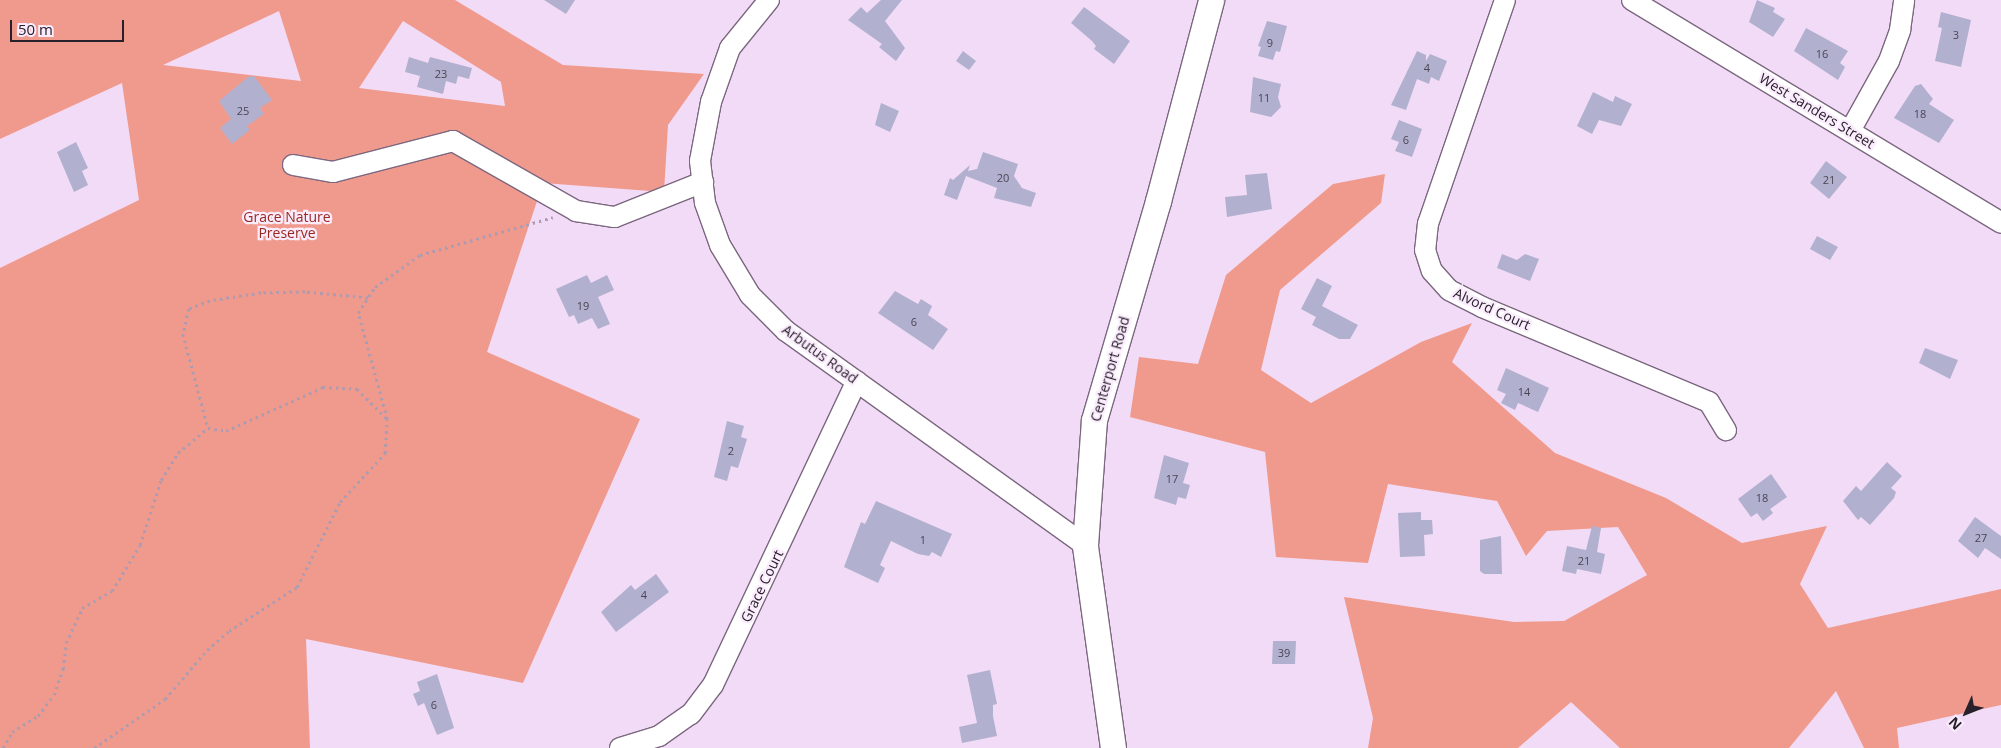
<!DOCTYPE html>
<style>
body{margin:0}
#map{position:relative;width:2001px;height:748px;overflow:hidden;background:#f2dbf6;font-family:"Open Sans",sans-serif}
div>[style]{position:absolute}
.green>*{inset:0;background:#f09a8d}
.building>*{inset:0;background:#b1b1cf}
.path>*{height:2.5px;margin-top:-1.25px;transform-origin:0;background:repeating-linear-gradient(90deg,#ad9bb0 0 2.5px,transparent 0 6.5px)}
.roads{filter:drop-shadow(1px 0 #7b677f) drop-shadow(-1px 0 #7b677f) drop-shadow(0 1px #7b677f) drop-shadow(0 -1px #7b677f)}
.minor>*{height:20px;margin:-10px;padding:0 10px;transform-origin:10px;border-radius:10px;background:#fff}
.major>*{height:25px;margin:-12.5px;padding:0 12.5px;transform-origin:12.5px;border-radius:12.5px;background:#fff}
span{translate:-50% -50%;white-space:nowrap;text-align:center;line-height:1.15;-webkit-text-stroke:4.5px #faecfc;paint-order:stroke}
.number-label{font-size:11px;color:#4a4453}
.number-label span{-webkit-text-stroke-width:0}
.street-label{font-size:14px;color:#28202a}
.park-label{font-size:14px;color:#9a281f}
.north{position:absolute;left:1941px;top:688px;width:50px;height:50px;-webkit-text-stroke:4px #faecfc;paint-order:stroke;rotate:226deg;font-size:14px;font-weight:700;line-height:20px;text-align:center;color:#28202a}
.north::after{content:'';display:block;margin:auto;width:18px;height:22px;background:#28202a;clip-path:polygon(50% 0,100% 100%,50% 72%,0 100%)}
.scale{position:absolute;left:10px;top:20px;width:114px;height:22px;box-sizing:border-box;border:2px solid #28202a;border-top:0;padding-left:6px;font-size:15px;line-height:18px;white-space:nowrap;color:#28202a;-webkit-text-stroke:4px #faecfc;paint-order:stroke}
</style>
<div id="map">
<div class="green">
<div style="clip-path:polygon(evenodd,0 0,455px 0,563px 65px,704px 74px,668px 125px,664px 192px,543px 183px,487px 352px,640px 419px,523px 683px,306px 639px,310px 748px,0 748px,0 268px,139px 200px,122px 83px,0 139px,0 0,279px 11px,301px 81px,163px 65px,279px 11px,0 0,403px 21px,501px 82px,505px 106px,359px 88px,403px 21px)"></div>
<div style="clip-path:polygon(1385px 174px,1381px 203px,1280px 290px,1261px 370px,1311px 403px,1421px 342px,1472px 323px,1452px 362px,1555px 453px,1666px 498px,1742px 543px,1827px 526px,1800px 584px,1828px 628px,2001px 589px,2001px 705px,1897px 728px,1899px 748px,1864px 748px,1836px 691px,1789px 748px,1620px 748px,1571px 702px,1518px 748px,1368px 748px,1373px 718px,1344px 597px,1514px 622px,1564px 621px,1647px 575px,1618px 527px,1547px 531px,1526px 556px,1497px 501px,1388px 484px,1368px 563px,1276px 557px,1265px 452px,1130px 417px,1139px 357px,1198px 364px,1226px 275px,1333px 184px)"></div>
</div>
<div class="building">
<div style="clip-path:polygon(544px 0,575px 0,566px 14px)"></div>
<div style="clip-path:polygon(881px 0,902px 0,885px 21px,905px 48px,896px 61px,879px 47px,882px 44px,848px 20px,861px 7px,867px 13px)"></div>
<div style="clip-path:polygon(1757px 0,1775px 8px,1773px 12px,1785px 19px,1773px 37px,1749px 22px)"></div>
<div style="clip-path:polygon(1084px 7px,1130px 41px,1114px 64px,1094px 49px,1096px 46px,1092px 41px,1071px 23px)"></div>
<div style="clip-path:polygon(1941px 12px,1971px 20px,1961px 67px,1935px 61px,1942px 28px,1938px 27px)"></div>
<div style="clip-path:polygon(1267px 21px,1287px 26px,1280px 52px,1276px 51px,1273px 60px,1258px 56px,1261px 47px,1258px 46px)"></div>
<div style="clip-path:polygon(1806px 28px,1848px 51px,1840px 63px,1845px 67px,1838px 80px,1794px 51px)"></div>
<div style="clip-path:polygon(963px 51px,976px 61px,969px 70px,956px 61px)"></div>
<div style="clip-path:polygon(1417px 51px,1426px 55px,1426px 61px,1430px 54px,1447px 61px,1439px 81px,1431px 77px,1429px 84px,1417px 79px,1406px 110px,1391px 105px)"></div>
<div style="clip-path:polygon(409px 57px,428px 63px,430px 57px,472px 68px,469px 79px,458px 76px,456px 84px,446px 81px,443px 94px,417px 87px,420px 76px,405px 72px)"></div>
<div style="clip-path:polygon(254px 76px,272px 100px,260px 108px,264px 114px,247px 126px,250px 130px,232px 144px,220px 128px,231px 119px,219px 101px,248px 77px)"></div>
<div style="clip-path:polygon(1253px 77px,1281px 84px,1278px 97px,1281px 107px,1271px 117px,1250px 112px)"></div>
<div style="clip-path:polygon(1921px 84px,1933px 99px,1929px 104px,1954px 120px,1939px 143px,1894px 118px,1915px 86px)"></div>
<div style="clip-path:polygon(1593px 92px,1613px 102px,1615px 96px,1632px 104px,1621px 126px,1599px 120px,1592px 134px,1577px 126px)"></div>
<div style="clip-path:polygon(881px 103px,899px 111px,890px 132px,875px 125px)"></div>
<div style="clip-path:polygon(1399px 120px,1422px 129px,1412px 157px,1395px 151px,1399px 142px,1391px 139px)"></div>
<div style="clip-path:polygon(76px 142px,88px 168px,82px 171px,88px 185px,74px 192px,57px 152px)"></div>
<div style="clip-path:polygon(983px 152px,1018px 164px,1014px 176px,1022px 188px,1036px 193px,1031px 207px,994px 198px,997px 188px,966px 176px,957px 200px,944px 195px,950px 178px,953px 180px,970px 165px,968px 171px,977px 169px)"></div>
<div style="clip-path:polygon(1826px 161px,1847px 177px,1829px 199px,1810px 183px)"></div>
<div style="clip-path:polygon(1267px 173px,1272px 209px,1227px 217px,1225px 197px,1247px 195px,1245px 175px)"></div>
<div style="clip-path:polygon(1817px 236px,1838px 247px,1830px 260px,1810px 249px)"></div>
<div style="clip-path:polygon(1502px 254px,1517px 260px,1525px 254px,1539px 259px,1530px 281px,1497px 268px)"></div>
<div style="clip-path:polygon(587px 275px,591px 283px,607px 275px,614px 290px,598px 297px,610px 324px,598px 329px,592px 318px,578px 324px,574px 315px,569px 317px,556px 289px)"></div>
<div style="clip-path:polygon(1317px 278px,1332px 286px,1322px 306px,1358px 325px,1350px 339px,1339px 339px,1312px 325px,1316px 317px,1301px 309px)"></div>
<div style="clip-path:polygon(895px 291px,918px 304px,921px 299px,932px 306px,928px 315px,948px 329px,933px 350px,878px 313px)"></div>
<div style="clip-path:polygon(1925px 348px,1958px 360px,1950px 379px,1919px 363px)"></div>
<div style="clip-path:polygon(1506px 368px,1549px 388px,1538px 412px,1518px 403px,1515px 410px,1501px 403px,1506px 394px,1497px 390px)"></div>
<div style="clip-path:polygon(727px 421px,744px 426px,741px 437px,747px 439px,738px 468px,731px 466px,727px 481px,714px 477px)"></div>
<div style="clip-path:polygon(1164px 455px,1189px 463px,1183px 483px,1190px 485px,1186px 499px,1178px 497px,1176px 505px,1154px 498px)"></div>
<div style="clip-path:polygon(1887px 462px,1902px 476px,1891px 488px,1896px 492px,1894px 498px,1870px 525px,1861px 517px,1858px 520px,1843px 501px,1856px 486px,1861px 491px)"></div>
<div style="clip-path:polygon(1771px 474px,1787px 497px,1770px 509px,1773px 513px,1763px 521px,1757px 513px,1751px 517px,1738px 499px)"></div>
<div style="clip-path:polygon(876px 501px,952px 534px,941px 557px,932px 552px,929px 556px,918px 554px,891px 541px,880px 565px,885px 568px,878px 583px,844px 567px,861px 522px,865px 524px)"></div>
<div style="clip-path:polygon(1421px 512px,1421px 520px,1432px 520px,1433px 534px,1424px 535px,1425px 556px,1400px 557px,1398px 513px)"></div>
<div style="clip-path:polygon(1975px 517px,2001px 536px,2001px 559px,1985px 548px,1978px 558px,1958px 541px)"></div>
<div style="clip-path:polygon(1592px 526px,1601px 528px,1597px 552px,1605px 554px,1601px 574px,1577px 569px,1576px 574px,1562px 571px,1567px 546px,1586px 550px)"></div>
<div style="clip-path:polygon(1501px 536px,1502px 574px,1484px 574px,1480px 571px,1480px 540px)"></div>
<div style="clip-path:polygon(656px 574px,669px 592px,616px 632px,601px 612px,631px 585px,635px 590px)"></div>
<div style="clip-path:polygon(1273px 641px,1296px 641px,1295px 664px,1272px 664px)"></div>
<div style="clip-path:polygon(990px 670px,997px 704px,993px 705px,993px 716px,997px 736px,962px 743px,959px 727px,977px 723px,967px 675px)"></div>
<div style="clip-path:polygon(437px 674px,454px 728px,437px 735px,424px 703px,418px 706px,413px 694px,420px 691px,417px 682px)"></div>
</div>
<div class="path">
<div style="left:368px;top:298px;width:63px;rotate:-174.6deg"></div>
<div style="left:305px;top:292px;width:44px;rotate:178.7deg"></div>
<div style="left:261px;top:293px;width:52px;rotate:171.1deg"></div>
<div style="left:210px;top:301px;width:22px;rotate:159deg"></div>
<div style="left:189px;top:309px;width:26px;rotate:103deg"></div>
<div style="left:183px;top:334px;width:97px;rotate:75.1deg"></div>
<div style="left:208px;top:428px;width:18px;rotate:9deg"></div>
<div style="left:226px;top:431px;width:107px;rotate:-24.4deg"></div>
<div style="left:323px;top:387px;width:34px;rotate:3deg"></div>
<div style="left:357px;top:389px;width:41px;rotate:45deg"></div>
<div style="left:3px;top:748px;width:18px;rotate:-61deg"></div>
<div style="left:12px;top:732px;width:31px;rotate:-32deg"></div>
<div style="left:38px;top:716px;width:26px;rotate:-53deg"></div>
<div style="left:54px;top:695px;width:28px;rotate:-71deg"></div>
<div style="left:63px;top:669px;width:26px;rotate:-83deg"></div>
<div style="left:66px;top:643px;width:38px;rotate:-65deg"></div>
<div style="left:82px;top:608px;width:34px;rotate:-30deg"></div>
<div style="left:112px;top:591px;width:54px;rotate:-58.7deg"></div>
<div style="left:140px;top:545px;width:68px;rotate:-72.1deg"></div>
<div style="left:161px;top:480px;width:32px;rotate:-58deg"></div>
<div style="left:178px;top:453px;width:39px;rotate:-40deg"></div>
<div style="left:94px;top:748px;width:86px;rotate:-34.6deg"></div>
<div style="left:165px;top:699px;width:65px;rotate:-49.4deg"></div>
<div style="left:207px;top:650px;width:29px;rotate:-41deg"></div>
<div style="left:229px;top:631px;width:81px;rotate:-32.9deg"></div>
<div style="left:297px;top:587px;width:95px;rotate:-63.2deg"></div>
<div style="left:340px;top:502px;width:67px;rotate:-47.4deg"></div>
<div style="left:385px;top:453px;width:34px;rotate:-87deg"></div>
<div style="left:387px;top:419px;width:110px;rotate:-105.3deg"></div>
<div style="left:358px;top:313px;width:31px;rotate:-57deg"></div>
<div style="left:375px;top:287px;width:55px;rotate:-35.4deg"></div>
<div style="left:420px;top:255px;width:138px;rotate:-15.9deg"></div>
</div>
<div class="roads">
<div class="minor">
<div style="left:769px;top:0;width:62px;rotate:129.1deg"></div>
<div style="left:730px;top:48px;width:57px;rotate:109.4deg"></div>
<div style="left:711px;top:102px;width:60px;rotate:100.6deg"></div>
<div style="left:700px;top:161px;width:42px;rotate:83.2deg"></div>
<div style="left:705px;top:203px;width:45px;rotate:70.3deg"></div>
<div style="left:720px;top:245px;width:58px;rotate:59deg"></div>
<div style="left:750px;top:295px;width:51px;rotate:45deg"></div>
<div style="left:786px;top:331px;width:368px;rotate:35.6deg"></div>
<div style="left:1505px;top:0;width:236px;rotate:109deg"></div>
<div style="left:1428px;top:223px;width:27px;rotate:96deg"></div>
<div style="left:1425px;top:250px;width:22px;rotate:72deg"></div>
<div style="left:1432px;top:271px;width:25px;rotate:48deg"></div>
<div style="left:1449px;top:290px;width:37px;rotate:27deg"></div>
<div style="left:1482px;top:307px;width:246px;rotate:22.7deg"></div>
<div style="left:1709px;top:402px;width:33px;rotate:59deg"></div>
<div style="left:1632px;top:0;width:431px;rotate:31.1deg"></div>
<div style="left:1850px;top:131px;width:80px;rotate:-60.9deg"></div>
<div style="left:1889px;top:61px;width:33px;rotate:-70deg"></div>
<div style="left:1900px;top:30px;width:30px;rotate:-82deg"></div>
<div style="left:293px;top:165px;width:41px;rotate:9.9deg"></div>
<div style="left:333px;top:172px;width:124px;rotate:-14.5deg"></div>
<div style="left:453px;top:141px;width:142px;rotate:29.6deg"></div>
<div style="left:576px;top:211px;width:39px;rotate:9deg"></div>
<div style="left:615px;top:217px;width:95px;rotate:-21.7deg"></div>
<div style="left:620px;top:748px;width:41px;rotate:-17.1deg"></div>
<div style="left:659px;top:736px;width:39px;rotate:-35deg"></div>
<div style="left:691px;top:714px;width:36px;rotate:-53deg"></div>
<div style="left:713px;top:685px;width:336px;rotate:-64.7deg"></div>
</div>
<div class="major">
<div style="left:1113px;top:748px;width:205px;rotate:-97.9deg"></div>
<div style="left:1085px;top:545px;width:125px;rotate:-85.9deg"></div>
<div style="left:1094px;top:420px;width:228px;rotate:-73.7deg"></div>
<div style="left:1158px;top:201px;width:208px;rotate:-75.2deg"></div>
</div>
</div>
<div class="number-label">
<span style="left:1956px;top:35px">3</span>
<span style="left:1270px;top:43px">9</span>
<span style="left:1822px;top:54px">16</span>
<span style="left:1427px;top:68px">4</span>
<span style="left:441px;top:74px">23</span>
<span style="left:1264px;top:98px">11</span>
<span style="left:243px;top:111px">25</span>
<span style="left:1920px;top:114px">18</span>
<span style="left:1406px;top:140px">6</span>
<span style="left:1003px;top:178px">20</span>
<span style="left:1829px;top:180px">21</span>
<span style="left:583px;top:306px">19</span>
<span style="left:914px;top:322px">6</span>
<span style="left:1524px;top:392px">14</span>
<span style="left:731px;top:451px">2</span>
<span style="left:1172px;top:479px">17</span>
<span style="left:1762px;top:498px">18</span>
<span style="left:1981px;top:538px">27</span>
<span style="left:923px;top:540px">1</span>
<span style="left:1584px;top:561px">21</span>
<span style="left:644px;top:595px">4</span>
<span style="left:1284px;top:653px">39</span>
<span style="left:434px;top:705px">6</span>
</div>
<div class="street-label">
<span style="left:1817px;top:111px;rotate:31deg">West Sanders Street</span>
<span style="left:1492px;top:309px;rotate:24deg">Alvord Court</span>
<span style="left:820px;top:354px;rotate:36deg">Arbutus Road</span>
<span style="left:1110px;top:369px;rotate:-74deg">Centerport Road</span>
<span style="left:762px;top:586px;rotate:-64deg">Grace Court</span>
</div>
<div class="park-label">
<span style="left:287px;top:225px">Grace Nature<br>Preserve</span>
</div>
<div class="north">N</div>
<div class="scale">50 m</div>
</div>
